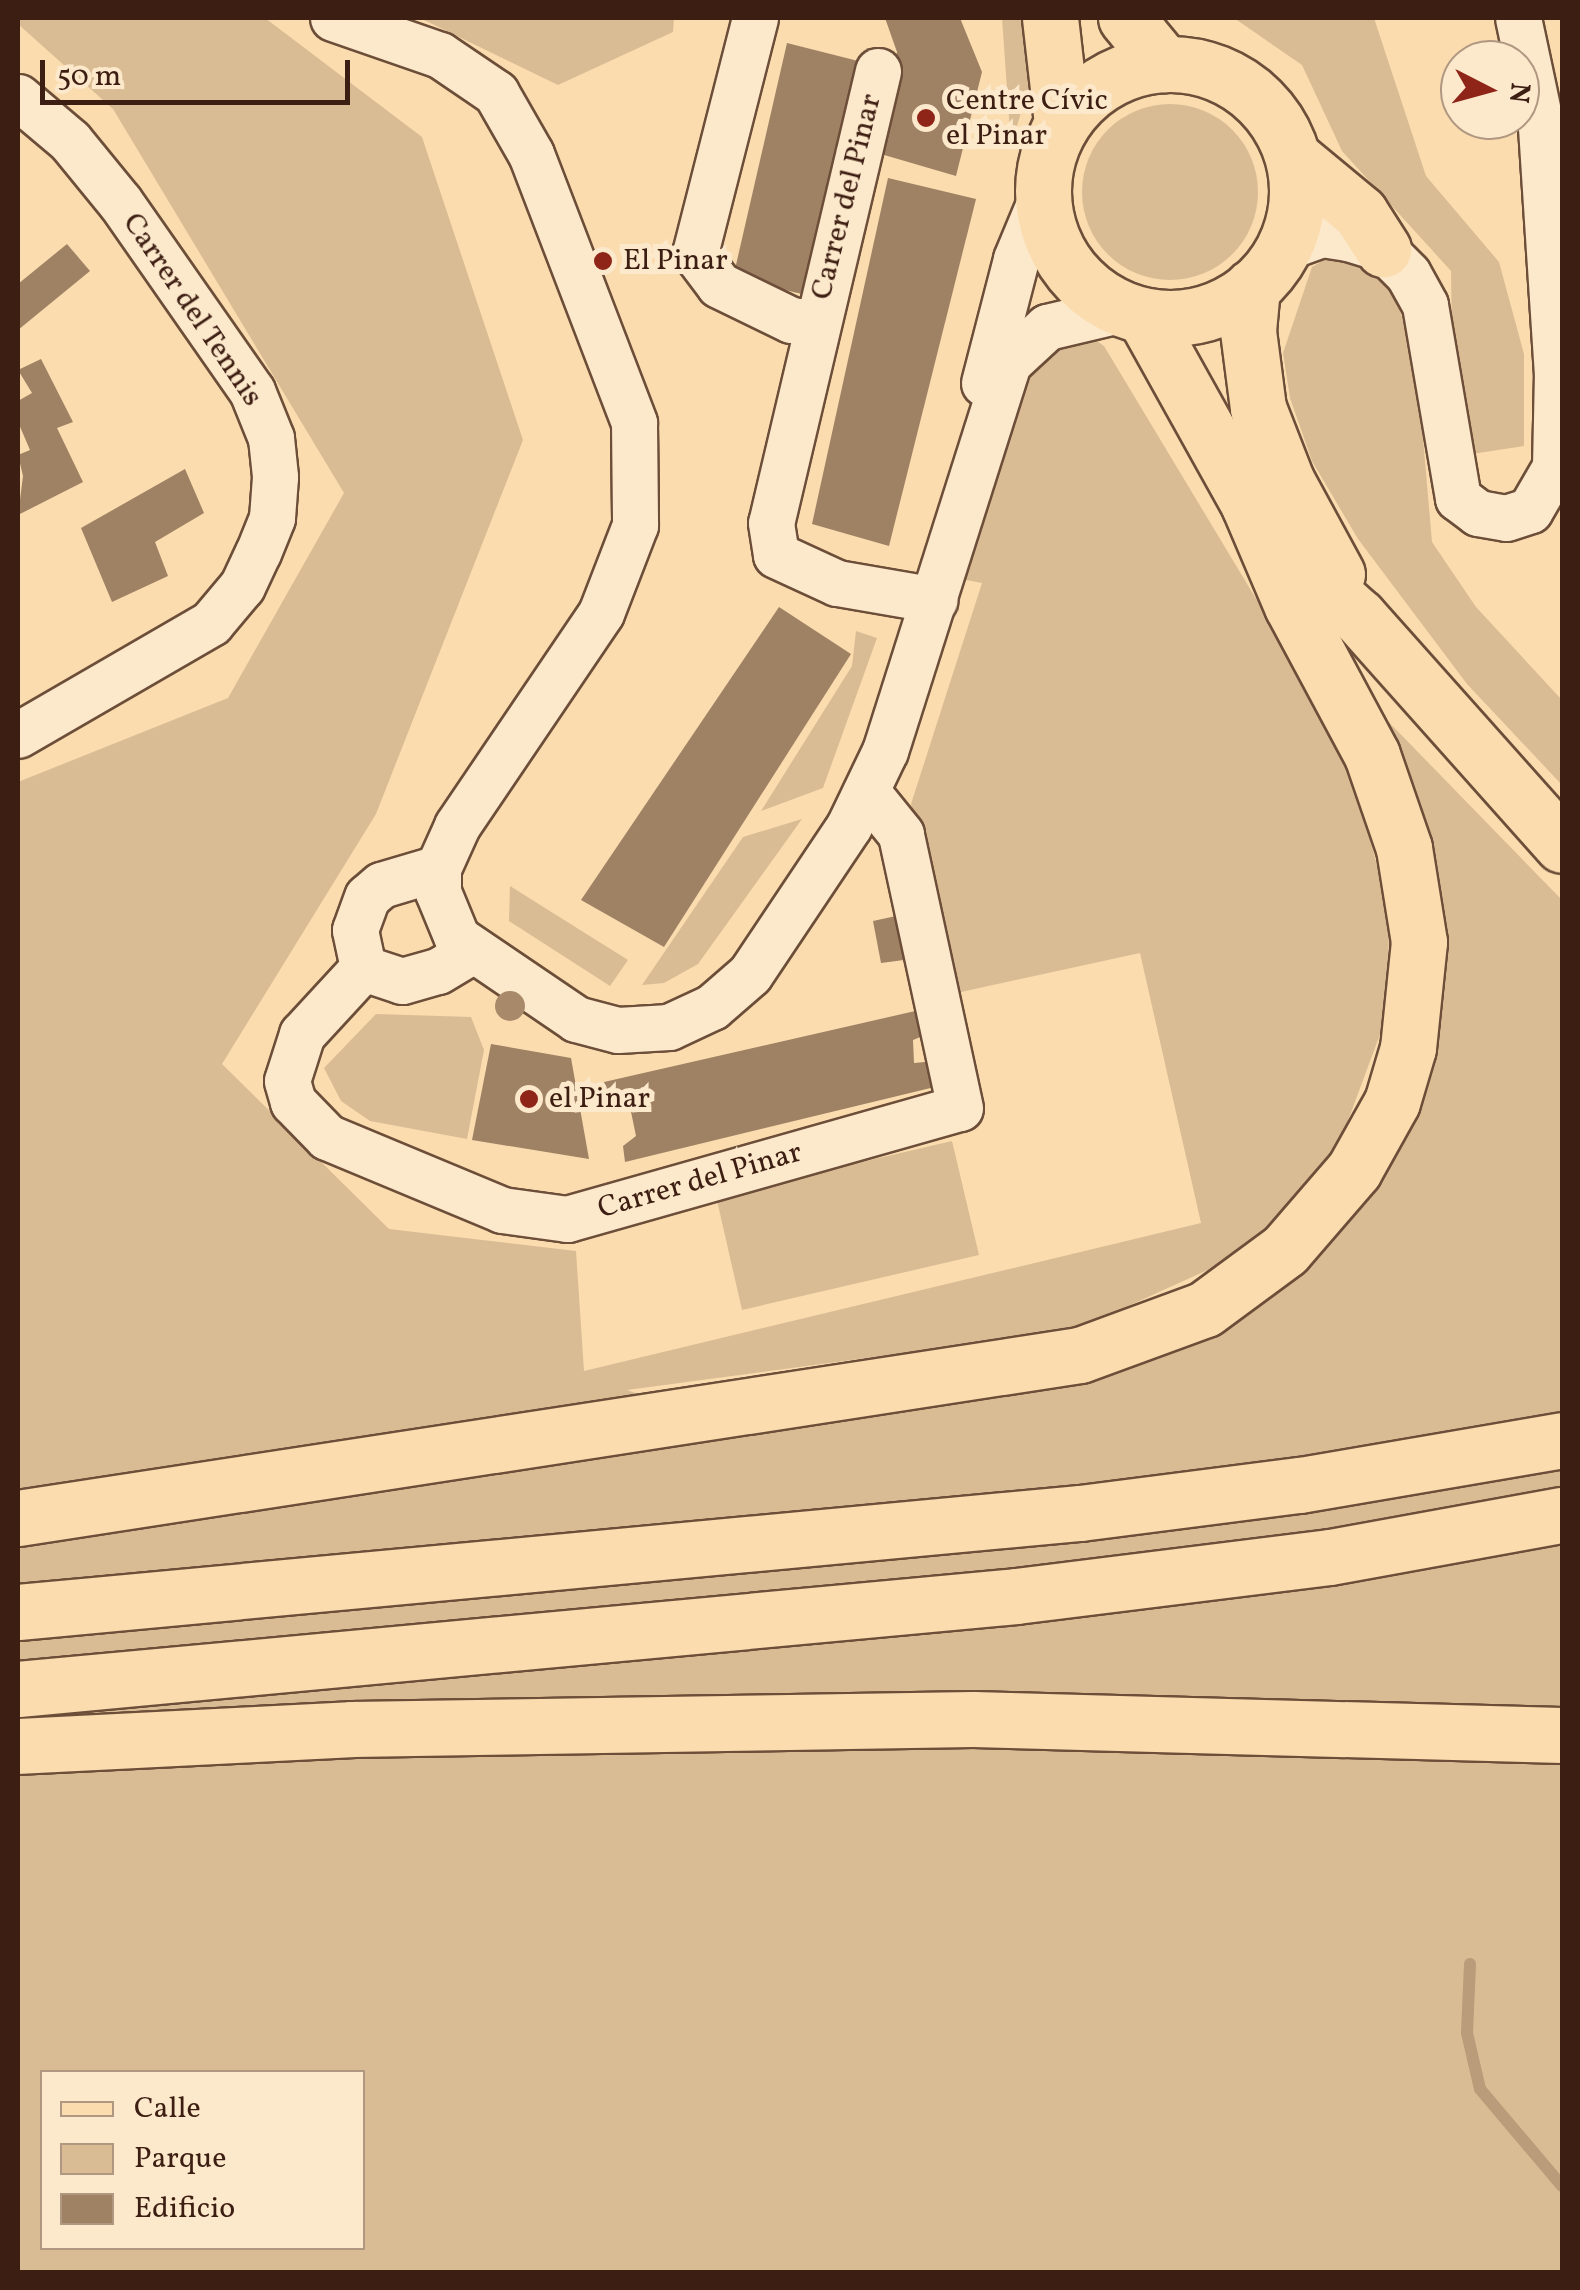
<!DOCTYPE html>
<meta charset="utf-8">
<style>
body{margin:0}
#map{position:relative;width:1580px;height:2290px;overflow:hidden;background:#fadcaf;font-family:Vollkorn,serif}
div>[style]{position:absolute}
.green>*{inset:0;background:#dabc94}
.round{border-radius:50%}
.stream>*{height:12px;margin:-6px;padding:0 6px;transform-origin:6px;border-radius:6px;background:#ba9b7a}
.building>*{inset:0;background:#9f8164}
.roads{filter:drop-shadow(2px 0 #6c4e39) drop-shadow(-2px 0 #6c4e39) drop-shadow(0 2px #6c4e39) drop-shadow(0 -2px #6c4e39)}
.minor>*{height:45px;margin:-22.5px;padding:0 22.5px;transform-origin:22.5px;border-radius:22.5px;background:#fce8cb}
.major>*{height:55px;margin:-27.5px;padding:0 27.5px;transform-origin:27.5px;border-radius:27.5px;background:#fadcaf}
.major>.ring{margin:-27.5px;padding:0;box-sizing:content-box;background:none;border:55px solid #fadcaf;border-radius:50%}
.highway>*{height:55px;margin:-27.5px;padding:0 27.5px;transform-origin:27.5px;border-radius:27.5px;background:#fadcaf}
.trees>*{width:30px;height:30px;margin:-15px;border-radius:50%;background:#a88a6a}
.dots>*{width:28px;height:28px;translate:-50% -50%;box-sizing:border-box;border:5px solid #fce8cb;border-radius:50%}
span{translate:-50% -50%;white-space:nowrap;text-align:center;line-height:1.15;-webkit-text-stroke:10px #fce8cb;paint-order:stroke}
.poi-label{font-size:30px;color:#3d1e12}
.left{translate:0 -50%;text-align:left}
.street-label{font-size:30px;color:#3d1e12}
.frame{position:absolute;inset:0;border:20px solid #3d1e12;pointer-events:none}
.legend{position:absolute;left:40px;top:2070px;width:325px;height:180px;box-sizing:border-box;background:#fce8cb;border:2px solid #b09781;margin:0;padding:12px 18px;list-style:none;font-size:30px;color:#3d1e12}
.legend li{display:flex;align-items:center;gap:20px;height:50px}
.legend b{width:50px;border:2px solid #b09781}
.north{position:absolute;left:1440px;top:40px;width:100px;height:100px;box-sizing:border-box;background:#fce8cb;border:2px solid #b09781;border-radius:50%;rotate:96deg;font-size:28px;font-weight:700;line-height:40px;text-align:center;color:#3d1e12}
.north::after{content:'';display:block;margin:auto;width:35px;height:45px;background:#8f2418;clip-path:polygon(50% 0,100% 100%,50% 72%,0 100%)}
.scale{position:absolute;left:40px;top:60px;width:310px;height:45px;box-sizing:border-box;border:5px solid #3d1e12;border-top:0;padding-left:12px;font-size:30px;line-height:35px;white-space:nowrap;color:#3d1e12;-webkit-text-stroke:8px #fce8cb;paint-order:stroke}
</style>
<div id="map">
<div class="green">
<div style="clip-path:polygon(evenodd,18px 18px,265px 18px,422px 137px,523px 440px,376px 814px,222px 1064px,389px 1229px,576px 1251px,584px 1371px,1201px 1223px,1140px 953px,952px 994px,911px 804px,982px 583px,961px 579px,1023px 360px,1090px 336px,1104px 346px,1344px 745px,1389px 909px,1388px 1013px,1337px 1150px,1243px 1254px,1075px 1330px,627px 1390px,729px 1426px,1212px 1328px,1291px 1283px,1401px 1121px,1432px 1014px,1377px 710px,1562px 900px,1562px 2272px,18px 2272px,18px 782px,228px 698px,344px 493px,113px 109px,18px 24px,18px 18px,42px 2072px,362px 2072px,362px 2248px,42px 2248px,42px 2072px)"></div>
<div style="clip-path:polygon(420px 18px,674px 18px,673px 32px,558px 85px)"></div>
<div style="clip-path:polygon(1002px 18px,1031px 18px,1034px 69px,1011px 146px)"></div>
<div style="clip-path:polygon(1234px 18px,1374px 18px,1426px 176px,1499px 262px,1524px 354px,1524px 446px,1472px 454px,1452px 337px,1451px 271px,1342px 151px,1302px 65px)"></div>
<div class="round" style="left:1082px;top:104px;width:176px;height:176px"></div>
<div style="clip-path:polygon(1333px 255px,1356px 260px,1393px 291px,1416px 357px,1432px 542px,1476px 607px,1562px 700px,1562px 785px,1467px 684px,1358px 539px,1312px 461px,1290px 398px,1283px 353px,1312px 267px)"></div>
<div style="clip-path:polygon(856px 631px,877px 638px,823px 788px,761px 811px,852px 666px)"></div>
<div style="clip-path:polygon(802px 819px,698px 964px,664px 983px,642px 985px,743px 837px)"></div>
<div style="clip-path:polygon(510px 886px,628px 960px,610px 986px,509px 921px)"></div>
<div style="clip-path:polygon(376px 1014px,471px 1017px,484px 1050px,467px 1139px,370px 1121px,341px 1101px,324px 1068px)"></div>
<div style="clip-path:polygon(952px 1141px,979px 1255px,742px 1310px,716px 1196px)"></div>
</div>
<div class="stream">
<div style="left:1470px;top:1964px;width:69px;rotate:92.5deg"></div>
<div style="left:1467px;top:2033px;width:57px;rotate:76.9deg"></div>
<div style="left:1480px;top:2089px;width:127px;rotate:49.8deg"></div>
</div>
<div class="building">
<div style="clip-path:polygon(885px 18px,960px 18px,982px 72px,956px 176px,874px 152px,897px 52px)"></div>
<div style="clip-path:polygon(787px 43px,870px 64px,815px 297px,733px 278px)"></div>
<div style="clip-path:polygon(888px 178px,976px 199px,889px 546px,812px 524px)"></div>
<div style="clip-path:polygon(67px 244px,90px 271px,18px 330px,18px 284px)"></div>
<div style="clip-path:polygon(41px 359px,73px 422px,57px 428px,83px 482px,18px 515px,23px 476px,18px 455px,30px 450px,18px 422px,18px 401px,32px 393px,18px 370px)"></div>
<div style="clip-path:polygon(185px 469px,204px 513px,155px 542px,168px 576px,112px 602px,81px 528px)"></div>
<div style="clip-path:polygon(779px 607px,851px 654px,664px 947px,581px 900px)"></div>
<div style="clip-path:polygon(910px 913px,919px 958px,881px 963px,873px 921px)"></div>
<div style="clip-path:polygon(924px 1009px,933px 1032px,913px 1040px,914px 1063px,936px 1061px,943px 1085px,625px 1162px,623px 1146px,636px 1136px,629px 1102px,613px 1109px,604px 1082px)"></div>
<div style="clip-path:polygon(491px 1044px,571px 1058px,589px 1159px,472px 1140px)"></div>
</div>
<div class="roads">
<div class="minor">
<div style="left:333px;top:18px;width:113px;rotate:19.1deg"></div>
<div style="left:440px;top:55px;width:68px;rotate:34.2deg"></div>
<div style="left:496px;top:93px;width:70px;rotate:60.2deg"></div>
<div style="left:531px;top:154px;width:288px;rotate:69deg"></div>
<div style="left:634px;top:423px;width:102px;rotate:89.4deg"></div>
<div style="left:635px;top:525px;width:94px;rotate:111.1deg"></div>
<div style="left:601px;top:613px;width:257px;rotate:124.1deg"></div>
<div style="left:457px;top:826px;width:46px;rotate:114.3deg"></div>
<div style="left:438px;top:868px;width:24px;rotate:90deg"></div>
<div style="left:438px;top:892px;width:50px;rotate:67.6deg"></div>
<div style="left:457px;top:938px;width:144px;rotate:34.2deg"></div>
<div style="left:576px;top:1019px;width:43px;rotate:14.7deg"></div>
<div style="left:618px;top:1030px;width:51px;rotate:-3.4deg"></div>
<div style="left:669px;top:1027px;width:47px;rotate:-24.9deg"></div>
<div style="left:712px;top:1007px;width:50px;rotate:-41deg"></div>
<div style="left:750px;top:974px;width:178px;rotate:-56.2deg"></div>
<div style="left:849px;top:826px;width:83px;rotate:-64.4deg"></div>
<div style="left:885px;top:751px;width:407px;rotate:-72.4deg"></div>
<div style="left:1008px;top:363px;width:53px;rotate:-42.7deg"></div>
<div style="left:1047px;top:327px;width:79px;rotate:-13.2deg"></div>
<div style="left:755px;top:18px;width:243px;rotate:104.3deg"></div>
<div style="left:695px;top:253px;width:40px;rotate:53deg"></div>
<div style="left:719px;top:285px;width:80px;rotate:25.9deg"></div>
<div style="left:791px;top:320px;width:24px;rotate:7deg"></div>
<div style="left:878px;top:71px;width:464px;rotate:103.3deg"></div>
<div style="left:771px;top:523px;width:32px;rotate:81deg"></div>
<div style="left:776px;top:555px;width:67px;rotate:24.7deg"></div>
<div style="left:837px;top:583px;width:99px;rotate:9.8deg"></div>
<div style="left:18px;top:97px;width:68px;rotate:40.2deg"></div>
<div style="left:70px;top:141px;width:79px;rotate:50.7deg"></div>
<div style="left:120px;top:202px;width:231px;rotate:55.1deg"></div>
<div style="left:252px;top:391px;width:51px;rotate:68deg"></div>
<div style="left:271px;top:438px;width:39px;rotate:84deg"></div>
<div style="left:275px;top:477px;width:41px;rotate:94.2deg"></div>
<div style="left:272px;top:518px;width:37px;rotate:112deg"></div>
<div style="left:258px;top:552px;width:38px;rotate:115deg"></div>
<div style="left:242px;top:586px;width:48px;rotate:130deg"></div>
<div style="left:211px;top:623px;width:223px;rotate:149.9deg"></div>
<div style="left:1283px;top:248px;width:41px;rotate:-19.7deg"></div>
<div style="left:1322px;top:234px;width:26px;rotate:9deg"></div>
<div style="left:1348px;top:238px;width:37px;rotate:17deg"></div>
<div style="left:1383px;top:249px;width:35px;rotate:45deg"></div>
<div style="left:1408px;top:274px;width:35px;rotate:61deg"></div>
<div style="left:1425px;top:305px;width:196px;rotate:80.3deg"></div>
<div style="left:1458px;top:498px;width:25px;rotate:37deg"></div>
<div style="left:1478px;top:513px;width:28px;rotate:10deg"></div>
<div style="left:1506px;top:518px;width:25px;rotate:-18deg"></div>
<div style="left:1530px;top:510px;width:50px;rotate:-59.8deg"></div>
<div style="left:1555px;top:467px;width:92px;rotate:-88.8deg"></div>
<div style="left:1557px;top:375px;width:250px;rotate:-93.7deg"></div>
<div style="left:1541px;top:126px;width:110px;rotate:-102deg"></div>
<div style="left:984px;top:383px;width:128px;rotate:-75.5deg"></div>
<div style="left:1016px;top:259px;width:70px;rotate:-67.4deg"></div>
<div style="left:438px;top:868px;width:59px;rotate:163.4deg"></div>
<div style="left:381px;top:885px;width:18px;rotate:139deg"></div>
<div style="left:367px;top:897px;width:35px;rotate:110deg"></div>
<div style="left:355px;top:930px;width:39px;rotate:78deg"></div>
<div style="left:363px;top:968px;width:41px;rotate:18.4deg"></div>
<div style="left:402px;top:981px;width:37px;rotate:-16deg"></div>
<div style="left:438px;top:971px;width:37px;rotate:-31deg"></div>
<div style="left:363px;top:968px;width:90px;rotate:132.7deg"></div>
<div style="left:302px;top:1034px;width:49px;rotate:107.7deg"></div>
<div style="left:287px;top:1081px;width:22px;rotate:74deg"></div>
<div style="left:293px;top:1102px;width:49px;rotate:45.8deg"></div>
<div style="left:327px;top:1137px;width:190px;rotate:22.6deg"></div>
<div style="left:502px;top:1210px;width:66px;rotate:7.9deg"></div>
<div style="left:567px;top:1219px;width:408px;rotate:-15.8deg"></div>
<div style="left:960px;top:1108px;width:280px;rotate:-102.2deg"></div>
<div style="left:901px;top:834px;width:54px;rotate:-129deg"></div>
</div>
<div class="major">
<div style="left:1050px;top:18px;width:106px;rotate:83.5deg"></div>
<div style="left:1126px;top:18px;width:60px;rotate:50.4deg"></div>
<div class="ring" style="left:1043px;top:64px;width:199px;height:199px"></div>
<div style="left:1296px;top:160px;width:83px;rotate:39.6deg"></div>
<div style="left:1360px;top:213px;width:43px;rotate:57.4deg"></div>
<div style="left:1252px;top:287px;width:44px;rotate:95.2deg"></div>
<div style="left:1248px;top:331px;width:78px;rotate:82.6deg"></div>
<div style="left:1258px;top:408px;width:77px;rotate:68.7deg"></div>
<div style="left:1286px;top:480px;width:107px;rotate:61.5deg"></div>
<div style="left:1144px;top:316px;width:216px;rotate:60.9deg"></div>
<div style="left:1249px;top:505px;width:72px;rotate:50.1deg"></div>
<div style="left:1295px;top:560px;width:86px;rotate:41.7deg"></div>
<div style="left:1359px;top:617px;width:305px;rotate:48.3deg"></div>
</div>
<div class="highway">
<div style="left:18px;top:1518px;width:1074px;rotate:-8.73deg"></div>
<div style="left:1080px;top:1355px;width:133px;rotate:-20.2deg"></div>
<div style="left:1205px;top:1309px;width:99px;rotate:-36.4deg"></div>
<div style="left:1285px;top:1250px;width:106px;rotate:-49.2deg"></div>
<div style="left:1354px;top:1170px;width:78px;rotate:-60.8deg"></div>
<div style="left:1392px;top:1102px;width:56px;rotate:-73.5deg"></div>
<div style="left:1408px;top:1048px;width:107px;rotate:-84.1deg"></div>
<div style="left:1419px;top:942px;width:95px;rotate:-99.1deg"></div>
<div style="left:1404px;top:848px;width:98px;rotate:-109deg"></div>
<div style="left:1372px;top:755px;width:169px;rotate:-118.2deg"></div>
<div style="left:1292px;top:606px;width:110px;rotate:-113.1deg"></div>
<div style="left:18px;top:1612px;width:1067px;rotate:-5.33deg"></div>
<div style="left:1080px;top:1513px;width:222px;rotate:-7.3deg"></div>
<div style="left:1300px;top:1485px;width:266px;rotate:-9.7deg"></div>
<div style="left:18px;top:1689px;width:1002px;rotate:-5.32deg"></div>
<div style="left:1016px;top:1596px;width:316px;rotate:-7.1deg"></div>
<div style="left:1330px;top:1557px;width:236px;rotate:-10.3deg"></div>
<div style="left:18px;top:1746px;width:334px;rotate:-2.9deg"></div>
<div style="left:352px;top:1729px;width:621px;rotate:-0.92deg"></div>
<div style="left:973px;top:1719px;width:589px;rotate:1.56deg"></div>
</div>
</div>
<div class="trees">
<div style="left:510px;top:1006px"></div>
</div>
<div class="dots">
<div style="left:926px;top:118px;background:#8f2418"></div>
<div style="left:603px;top:261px;background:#8f2418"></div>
<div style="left:529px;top:1099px;background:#8f2418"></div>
</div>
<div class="poi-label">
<span class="left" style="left:946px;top:118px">Centre Cívic<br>el Pinar</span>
<span class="left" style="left:623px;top:261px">El Pinar</span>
<span class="left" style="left:549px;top:1099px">el Pinar</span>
</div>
<div class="street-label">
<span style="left:847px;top:197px;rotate:-76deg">Carrer del Pinar</span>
<span style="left:192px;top:310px;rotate:56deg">Carrer del Tennis</span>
<span style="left:700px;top:1181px;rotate:-16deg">Carrer del Pinar</span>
</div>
<div class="frame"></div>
<ul class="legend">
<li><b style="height:12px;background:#fadcaf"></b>Calle</li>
<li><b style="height:28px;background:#dabc94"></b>Parque</li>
<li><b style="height:28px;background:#9f8164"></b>Edificio</li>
</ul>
<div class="north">N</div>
<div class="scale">50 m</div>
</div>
